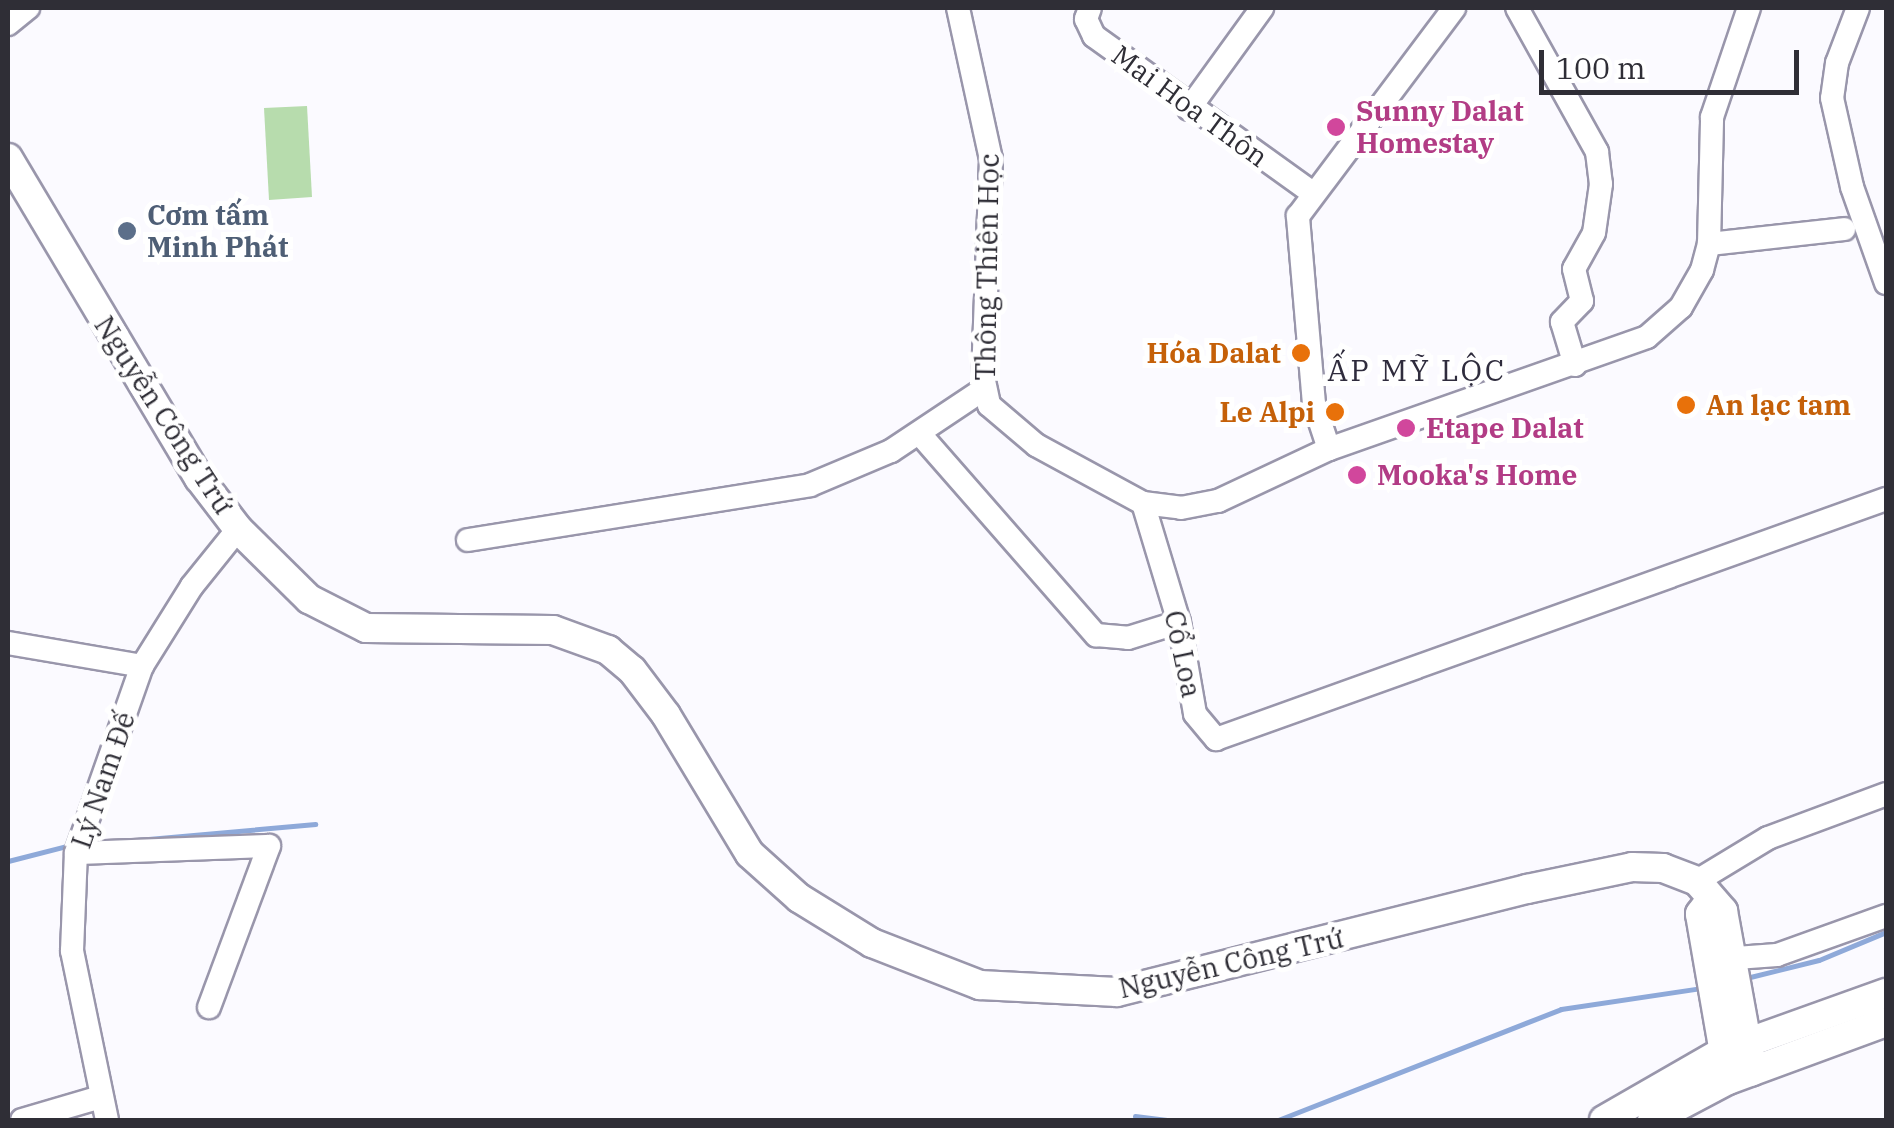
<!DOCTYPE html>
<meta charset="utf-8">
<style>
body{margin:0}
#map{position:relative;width:1894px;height:1128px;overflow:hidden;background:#fbfaff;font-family:"IBM Plex Serif",serif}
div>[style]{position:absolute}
.green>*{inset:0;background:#b7dcad}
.stream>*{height:5px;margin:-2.5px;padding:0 2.5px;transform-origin:2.5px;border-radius:2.5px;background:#8ea9d9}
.roads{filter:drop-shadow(2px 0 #9996ab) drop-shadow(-2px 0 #9996ab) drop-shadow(0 2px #9996ab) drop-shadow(0 -2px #9996ab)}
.minor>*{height:22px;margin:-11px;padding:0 11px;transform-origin:11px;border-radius:11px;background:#fff}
.major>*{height:28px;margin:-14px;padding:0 14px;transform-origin:14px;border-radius:14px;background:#fff}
.dots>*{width:28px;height:28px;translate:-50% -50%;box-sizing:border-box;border:5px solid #fff;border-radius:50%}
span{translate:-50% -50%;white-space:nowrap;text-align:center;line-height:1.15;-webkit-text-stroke:10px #fff;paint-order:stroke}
.street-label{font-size:28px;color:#2f2e36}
.hotel-label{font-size:28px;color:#b23c85;font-weight:700}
.left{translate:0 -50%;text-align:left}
.service-label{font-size:28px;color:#4e5e75;font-weight:700}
.food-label{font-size:28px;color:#c56008;font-weight:700}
.right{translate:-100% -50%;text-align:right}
.neighbourhood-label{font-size:30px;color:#2f2c3d;letter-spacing:2.5px}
.frame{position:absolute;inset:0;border:10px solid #2f2e36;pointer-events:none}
.scale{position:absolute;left:1539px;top:50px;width:260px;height:45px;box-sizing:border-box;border:5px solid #2f2e36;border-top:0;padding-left:12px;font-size:30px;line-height:35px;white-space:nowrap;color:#2f2e36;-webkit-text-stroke:8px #fff;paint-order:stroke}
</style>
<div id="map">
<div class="green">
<div style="clip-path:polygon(307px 106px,312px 197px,269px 200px,264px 108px)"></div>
</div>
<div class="stream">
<div style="left:137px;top:840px;width:179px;rotate:-5.1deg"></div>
<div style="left:8px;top:861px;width:65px;rotate:-14.3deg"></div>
<div style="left:1742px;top:979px;width:79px;rotate:-13.9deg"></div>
<div style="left:1819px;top:960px;width:73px;rotate:-22.7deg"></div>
<div style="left:1135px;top:1116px;width:34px;rotate:7deg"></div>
<div style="left:1278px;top:1120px;width:304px;rotate:-21.4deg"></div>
<div style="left:1561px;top:1009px;width:143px;rotate:-8.5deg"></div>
</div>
<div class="roads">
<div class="minor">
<div style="left:958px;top:8px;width:155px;rotate:77.7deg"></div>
<div style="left:991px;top:159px;width:217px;rotate:92.1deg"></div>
<div style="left:983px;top:376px;width:30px;rotate:78deg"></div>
<div style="left:989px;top:405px;width:62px;rotate:40.4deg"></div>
<div style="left:1036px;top:445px;width:122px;rotate:28.5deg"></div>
<div style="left:1143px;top:503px;width:38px;rotate:7deg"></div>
<div style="left:1181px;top:508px;width:38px;rotate:-11deg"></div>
<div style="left:1218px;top:501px;width:123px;rotate:-25.1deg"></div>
<div style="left:1329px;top:449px;width:337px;rotate:-19.4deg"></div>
<div style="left:1647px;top:337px;width:45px;rotate:-41.4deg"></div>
<div style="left:1681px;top:307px;width:43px;rotate:-60.4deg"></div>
<div style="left:1702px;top:270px;width:27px;rotate:-75deg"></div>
<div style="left:1709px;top:244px;width:127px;rotate:-88.6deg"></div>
<div style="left:1712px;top:117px;width:115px;rotate:-71.3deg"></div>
<div style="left:1090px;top:8px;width:12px;rotate:110deg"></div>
<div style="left:1086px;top:19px;width:19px;rotate:65deg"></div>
<div style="left:1094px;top:36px;width:267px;rotate:35.7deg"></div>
<div style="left:1517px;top:8px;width:165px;rotate:60.9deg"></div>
<div style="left:1597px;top:152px;width:32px;rotate:83deg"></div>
<div style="left:1601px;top:184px;width:49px;rotate:98.1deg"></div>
<div style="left:1594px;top:233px;width:41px;rotate:119.1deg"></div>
<div style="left:1574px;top:269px;width:33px;rotate:76deg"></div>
<div style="left:1582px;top:301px;width:29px;rotate:134deg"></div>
<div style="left:1562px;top:322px;width:45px;rotate:73.2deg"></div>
<div style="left:1858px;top:8px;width:59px;rotate:110.9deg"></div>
<div style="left:1837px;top:63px;width:35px;rotate:98deg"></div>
<div style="left:1832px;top:98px;width:91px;rotate:77.3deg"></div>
<div style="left:1852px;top:187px;width:102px;rotate:70.5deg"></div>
<div style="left:8px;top:24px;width:26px;rotate:-39deg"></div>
<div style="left:1189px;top:109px;width:125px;rotate:-54.1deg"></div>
<div style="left:1709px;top:244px;width:136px;rotate:-6.3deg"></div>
<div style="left:919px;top:433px;width:269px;rotate:48.8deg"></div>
<div style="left:1096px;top:635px;width:32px;rotate:5deg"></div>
<div style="left:1128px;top:638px;width:53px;rotate:-17.4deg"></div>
<div style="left:1329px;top:449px;width:47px;rotate:-108.4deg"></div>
<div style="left:1314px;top:404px;width:189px;rotate:-94.9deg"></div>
<div style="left:1298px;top:216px;width:260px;rotate:-53.1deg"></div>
<div style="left:1143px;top:503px;width:124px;rotate:73.2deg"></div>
<div style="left:1179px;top:622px;width:93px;rotate:80.1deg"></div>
<div style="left:1195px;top:714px;width:33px;rotate:50deg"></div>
<div style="left:1216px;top:739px;width:712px;rotate:-19.71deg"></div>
<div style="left:468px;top:540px;width:346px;rotate:-9.1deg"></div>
<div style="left:810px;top:485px;width:88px;rotate:-22.8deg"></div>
<div style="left:891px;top:451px;width:112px;rotate:-33.7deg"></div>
<div style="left:8px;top:643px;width:136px;rotate:9.7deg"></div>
<div style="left:76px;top:853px;width:193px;rotate:-2.1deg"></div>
<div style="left:269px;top:846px;width:172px;rotate:110.4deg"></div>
<div style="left:1697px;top:881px;width:83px;rotate:-31.2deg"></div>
<div style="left:1768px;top:838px;width:126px;rotate:-20.4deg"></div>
<div style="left:1736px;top:958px;width:41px;rotate:-4.2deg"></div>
<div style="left:1777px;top:955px;width:116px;rotate:-19.7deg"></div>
<div style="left:22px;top:1120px;width:78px;rotate:-16.3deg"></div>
<div style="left:107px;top:1120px;width:173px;rotate:-101.7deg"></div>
<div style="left:72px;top:951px;width:98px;rotate:-87.7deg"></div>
<div style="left:76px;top:853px;width:198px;rotate:-70.6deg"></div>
<div style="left:142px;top:666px;width:94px;rotate:-58deg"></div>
<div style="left:192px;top:586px;width:73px;rotate:-51.1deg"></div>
</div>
<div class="major">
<div style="left:8px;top:158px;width:373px;rotate:59.2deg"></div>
<div style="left:199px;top:478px;width:64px;rotate:52.6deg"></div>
<div style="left:238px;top:529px;width:100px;rotate:44.6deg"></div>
<div style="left:309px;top:599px;width:64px;rotate:27deg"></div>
<div style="left:366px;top:628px;width:187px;rotate:0.6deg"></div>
<div style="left:553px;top:630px;width:59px;rotate:20deg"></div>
<div style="left:608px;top:650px;width:31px;rotate:40deg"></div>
<div style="left:632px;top:670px;width:56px;rotate:52.9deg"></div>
<div style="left:666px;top:715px;width:162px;rotate:58.9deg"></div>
<div style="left:750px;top:854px;width:66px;rotate:41.9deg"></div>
<div style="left:799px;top:898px;width:86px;rotate:31.7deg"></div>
<div style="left:872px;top:943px;width:116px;rotate:21.3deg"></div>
<div style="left:980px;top:985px;width:137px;rotate:2.9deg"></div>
<div style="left:1117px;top:992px;width:423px;rotate:-14.1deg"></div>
<div style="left:1527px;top:889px;width:107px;rotate:-11.8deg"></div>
<div style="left:1632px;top:867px;width:31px;rotate:2deg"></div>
<div style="left:1663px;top:868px;width:36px;rotate:21deg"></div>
<div style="left:1697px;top:881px;width:40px;rotate:49deg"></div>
<div style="left:1723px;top:911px;width:163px;rotate:79.7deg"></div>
<div style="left:1709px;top:902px;width:15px;rotate:127deg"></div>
<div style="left:1700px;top:914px;width:158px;rotate:80.2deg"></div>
<div style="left:1604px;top:1120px;width:138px;rotate:-29.9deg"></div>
<div style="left:1724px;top:1051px;width:172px;rotate:-19.7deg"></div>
<div style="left:1652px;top:1120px;width:86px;rotate:-27.8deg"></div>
<div style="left:1728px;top:1080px;width:168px;rotate:-20.2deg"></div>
</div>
</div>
<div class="dots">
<div style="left:1336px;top:127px;background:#d1479c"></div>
<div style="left:127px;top:231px;background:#5c6f8a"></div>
<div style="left:1301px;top:353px;background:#e8710a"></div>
<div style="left:1686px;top:405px;background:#e8710a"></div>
<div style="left:1335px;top:412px;background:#e8710a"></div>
<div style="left:1406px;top:428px;background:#d1479c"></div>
<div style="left:1357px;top:475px;background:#d1479c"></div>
</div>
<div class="street-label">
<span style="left:1190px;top:106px;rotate:36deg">Mai Hoa Thôn</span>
<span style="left:987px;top:267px;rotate:-89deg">Thông Thiên Học</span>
<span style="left:164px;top:415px;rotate:57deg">Nguyễn Công Trứ</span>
<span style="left:1183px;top:654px;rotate:78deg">Cổ Loa</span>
<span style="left:103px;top:780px;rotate:-71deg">Lý Nam Đế</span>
<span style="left:1231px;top:963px;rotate:-13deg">Nguyễn Công Trứ</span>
</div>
<div class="hotel-label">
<span class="left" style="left:1356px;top:127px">Sunny Dalat<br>Homestay</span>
<span class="left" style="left:1426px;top:428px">Etape Dalat</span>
<span class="left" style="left:1377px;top:475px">Mooka's Home</span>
</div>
<div class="service-label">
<span class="left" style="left:147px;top:231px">Cơm tấm<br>Minh Phát</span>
</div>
<div class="food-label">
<span class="right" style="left:1281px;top:353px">Hóa Dalat</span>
<span class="left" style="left:1706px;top:405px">An lạc tam</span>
<span class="right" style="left:1315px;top:412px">Le Alpi</span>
</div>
<div class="neighbourhood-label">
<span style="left:1417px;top:370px">ẤP MỸ LỘC</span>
</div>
<div class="frame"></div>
<div class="scale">100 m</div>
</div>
